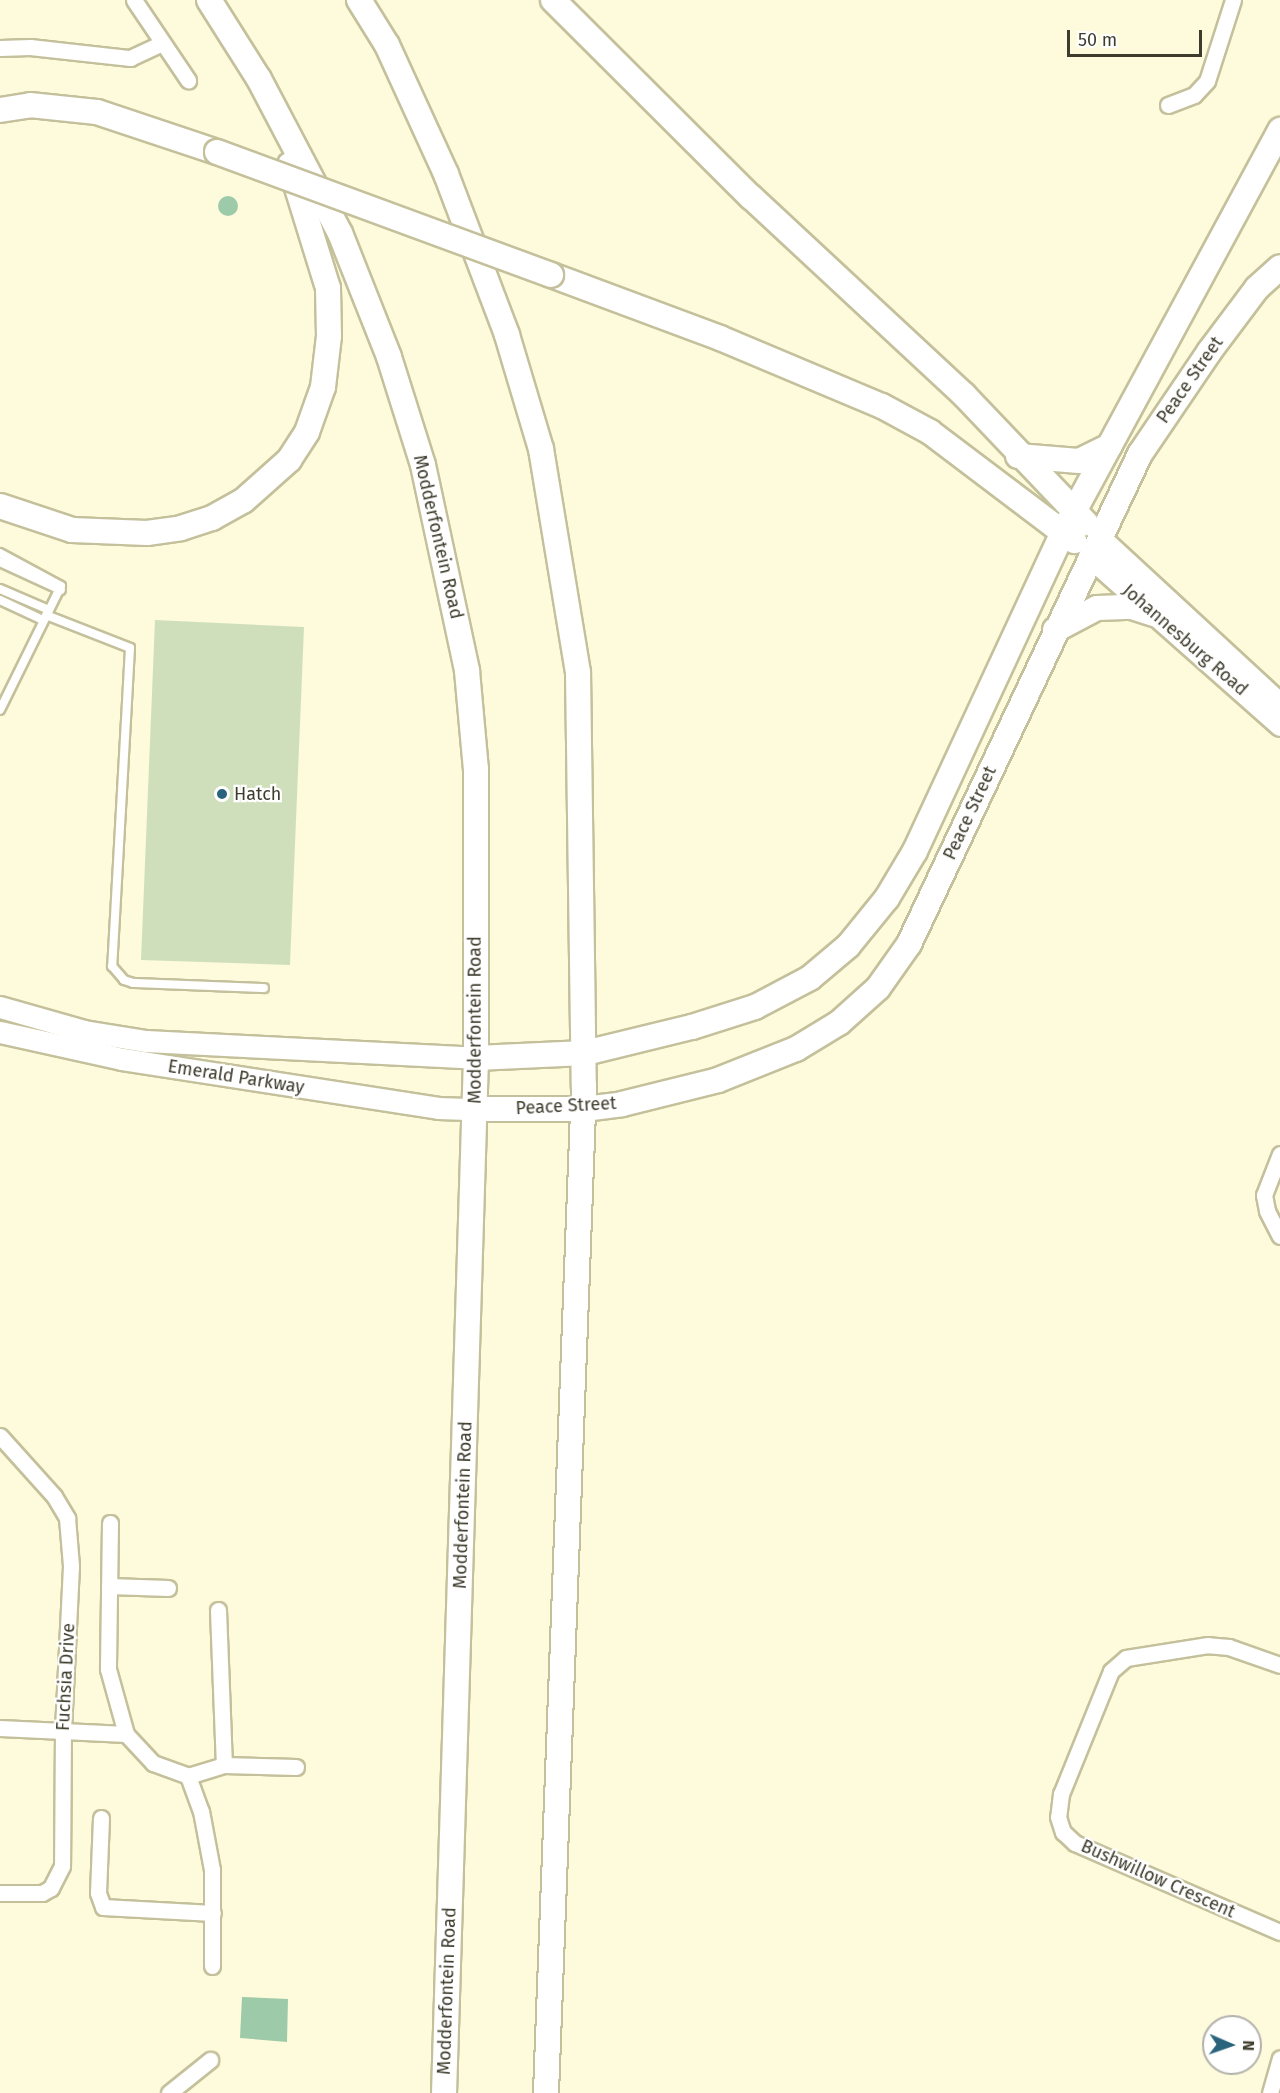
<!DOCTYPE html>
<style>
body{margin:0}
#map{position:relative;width:1280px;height:2093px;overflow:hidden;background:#fefbdc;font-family:"Fira Sans",sans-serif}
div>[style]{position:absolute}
.water>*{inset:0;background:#9dcaa9}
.round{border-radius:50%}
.building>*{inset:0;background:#cfdfbc}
.roads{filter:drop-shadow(2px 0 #c4c09b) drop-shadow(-2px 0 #c4c09b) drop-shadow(0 2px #c4c09b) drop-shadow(0 -2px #c4c09b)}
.lane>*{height:8px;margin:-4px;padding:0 4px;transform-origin:4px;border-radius:4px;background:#fff}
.street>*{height:15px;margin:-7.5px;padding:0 7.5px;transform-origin:7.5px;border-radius:7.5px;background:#fff}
.secondary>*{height:21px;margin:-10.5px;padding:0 10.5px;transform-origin:10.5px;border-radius:10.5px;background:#fff}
.primary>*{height:24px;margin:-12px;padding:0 12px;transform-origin:12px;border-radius:12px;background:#fff}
.bridges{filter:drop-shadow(2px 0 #c4c09b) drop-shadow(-2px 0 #c4c09b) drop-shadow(0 2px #c4c09b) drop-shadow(0 -2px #c4c09b)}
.primary-bridge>*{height:24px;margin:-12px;padding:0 12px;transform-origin:12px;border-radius:12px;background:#fff}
.dots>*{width:16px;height:16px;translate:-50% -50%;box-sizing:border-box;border:3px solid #fff;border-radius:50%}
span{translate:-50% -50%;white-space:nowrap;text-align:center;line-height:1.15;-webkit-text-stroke:4.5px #fff;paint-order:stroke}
.street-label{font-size:18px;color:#3e3c2d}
.poi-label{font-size:18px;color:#3e3c2d}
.left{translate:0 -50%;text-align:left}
.north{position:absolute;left:1202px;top:2015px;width:60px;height:60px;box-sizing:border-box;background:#fff;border:2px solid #b2b1ab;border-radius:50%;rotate:92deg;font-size:16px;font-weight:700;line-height:24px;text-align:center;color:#3e3c2d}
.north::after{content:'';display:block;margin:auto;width:21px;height:27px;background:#29637c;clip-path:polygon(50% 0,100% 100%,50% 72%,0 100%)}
.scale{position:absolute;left:1067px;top:30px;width:135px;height:27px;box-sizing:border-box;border:3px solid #3e3c2d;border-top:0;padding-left:8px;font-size:18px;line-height:21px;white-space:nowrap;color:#3e3c2d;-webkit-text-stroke:4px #fff;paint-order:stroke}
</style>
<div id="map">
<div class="water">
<div class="round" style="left:218px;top:196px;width:20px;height:20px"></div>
<div style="clip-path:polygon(242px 1997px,288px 1999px,287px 2042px,240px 2038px)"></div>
</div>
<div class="building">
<div style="clip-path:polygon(155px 620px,304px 627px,290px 965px,141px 960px)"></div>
</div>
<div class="roads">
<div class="lane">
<div style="left:0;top:553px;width:69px;rotate:28.4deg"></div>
<div style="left:61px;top:586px;width:138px;rotate:116.2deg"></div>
<div style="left:0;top:562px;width:67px;rotate:24.7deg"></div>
<div style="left:0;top:589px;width:53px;rotate:23.2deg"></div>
<div style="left:0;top:600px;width:47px;rotate:24.9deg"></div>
<div style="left:46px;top:615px;width:90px;rotate:21.4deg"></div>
<div style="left:130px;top:648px;width:319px;rotate:93.2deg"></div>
<div style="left:112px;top:966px;width:18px;rotate:49deg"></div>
<div style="left:124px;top:980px;width:9px;rotate:18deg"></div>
<div style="left:133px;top:983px;width:131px;rotate:2.2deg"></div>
</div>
<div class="street">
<div style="left:134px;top:0;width:97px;rotate:56deg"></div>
<div style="left:0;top:48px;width:30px;rotate:-2deg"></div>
<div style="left:30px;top:47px;width:101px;rotate:6.3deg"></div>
<div style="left:130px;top:58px;width:35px;rotate:-25deg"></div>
<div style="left:1168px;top:105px;width:28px;rotate:-21deg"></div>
<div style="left:1194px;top:95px;width:19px;rotate:-47deg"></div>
<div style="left:1207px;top:81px;width:85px;rotate:-72.2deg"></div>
<div style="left:1280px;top:1154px;width:44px;rotate:111.3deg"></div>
<div style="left:1264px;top:1195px;width:16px;rotate:79deg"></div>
<div style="left:1267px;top:1211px;width:28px;rotate:63deg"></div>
<div style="left:0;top:1436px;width:81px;rotate:48deg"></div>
<div style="left:54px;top:1496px;width:26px;rotate:59deg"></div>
<div style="left:67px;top:1518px;width:48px;rotate:85.2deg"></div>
<div style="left:71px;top:1566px;width:164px;rotate:92.8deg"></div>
<div style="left:63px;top:1730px;width:136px;rotate:90.4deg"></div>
<div style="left:62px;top:1866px;width:25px;rotate:117deg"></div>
<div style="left:51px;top:1888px;width:10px;rotate:151deg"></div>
<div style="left:42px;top:1893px;width:42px;rotate:180deg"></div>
<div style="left:110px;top:1523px;width:146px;rotate:90.8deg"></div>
<div style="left:108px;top:1669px;width:67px;rotate:74.5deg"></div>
<div style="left:109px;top:1586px;width:59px;rotate:1.9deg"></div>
<div style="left:218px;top:1610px;width:155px;rotate:87.8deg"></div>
<div style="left:1280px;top:1665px;width:54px;rotate:-160.6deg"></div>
<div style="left:1229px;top:1647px;width:21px;rotate:-175deg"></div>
<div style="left:1208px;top:1645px;width:83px;rotate:171deg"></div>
<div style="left:1126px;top:1658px;width:20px;rotate:139deg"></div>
<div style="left:1111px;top:1671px;width:133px;rotate:112.1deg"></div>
<div style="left:1061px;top:1794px;width:23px;rotate:97deg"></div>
<div style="left:1058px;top:1817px;width:16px;rotate:72deg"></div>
<div style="left:1063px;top:1832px;width:16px;rotate:43deg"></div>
<div style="left:1075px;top:1843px;width:223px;rotate:23.5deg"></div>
<div style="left:0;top:1728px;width:126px;rotate:2.7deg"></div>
<div style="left:126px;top:1734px;width:40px;rotate:47deg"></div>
<div style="left:153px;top:1763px;width:37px;rotate:20deg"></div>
<div style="left:188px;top:1776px;width:38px;rotate:-17deg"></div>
<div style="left:224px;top:1765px;width:72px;rotate:1.6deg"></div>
<div style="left:188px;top:1776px;width:37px;rotate:70deg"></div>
<div style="left:201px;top:1811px;width:60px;rotate:79.4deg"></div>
<div style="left:212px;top:1870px;width:96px;rotate:90deg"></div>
<div style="left:101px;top:1818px;width:75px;rotate:92.3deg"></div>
<div style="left:98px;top:1893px;width:15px;rotate:70deg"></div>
<div style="left:103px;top:1907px;width:110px;rotate:3.1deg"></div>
<div style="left:169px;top:2093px;width:53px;rotate:-38.8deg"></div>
<div style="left:1270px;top:2093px;width:36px;rotate:-74deg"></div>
</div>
<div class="secondary">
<div style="left:1098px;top:536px;width:248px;rotate:42.7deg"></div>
<div style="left:1089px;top:556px;width:255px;rotate:41.5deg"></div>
<div style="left:0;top:1007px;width:87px;rotate:15.9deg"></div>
<div style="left:84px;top:1031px;width:63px;rotate:9.2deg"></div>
<div style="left:146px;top:1041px;width:330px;rotate:2.9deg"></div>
<div style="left:0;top:1032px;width:125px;rotate:12.5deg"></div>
<div style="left:122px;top:1059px;width:320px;rotate:8.8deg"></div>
<div style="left:438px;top:1108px;width:37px;rotate:2deg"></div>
</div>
<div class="primary">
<div style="left:209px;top:0;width:93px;rotate:57.7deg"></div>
<div style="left:259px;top:79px;width:174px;rotate:62.3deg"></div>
<div style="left:340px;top:233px;width:133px;rotate:68.4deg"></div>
<div style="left:389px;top:357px;width:113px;rotate:72.5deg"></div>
<div style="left:423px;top:465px;width:211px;rotate:77.9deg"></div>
<div style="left:467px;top:671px;width:98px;rotate:84.8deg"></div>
<div style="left:476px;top:769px;width:289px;rotate:90deg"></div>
<div style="left:476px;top:1058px;width:1035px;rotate:91.77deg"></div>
<div style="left:359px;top:0;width:53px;rotate:58.1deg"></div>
<div style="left:387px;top:45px;width:142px;rotate:65.4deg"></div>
<div style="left:446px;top:174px;width:172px;rotate:69.2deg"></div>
<div style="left:507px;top:335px;width:119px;rotate:73.4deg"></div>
<div style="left:541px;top:449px;width:226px;rotate:80.6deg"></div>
<div style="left:578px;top:672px;width:413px;rotate:89.2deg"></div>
<div style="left:584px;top:1085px;width:1009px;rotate:92.16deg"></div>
<div style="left:553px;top:0;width:279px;rotate:44.9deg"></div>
<div style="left:751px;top:197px;width:291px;rotate:42.9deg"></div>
<div style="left:964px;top:395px;width:177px;rotate:46.4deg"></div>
<div style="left:0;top:110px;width:30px;rotate:-9deg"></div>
<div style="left:30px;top:105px;width:67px;rotate:6deg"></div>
<div style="left:97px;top:112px;width:126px;rotate:18.4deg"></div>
<div style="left:551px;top:275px;width:180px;rotate:20.4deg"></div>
<div style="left:720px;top:338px;width:176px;rotate:22.8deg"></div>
<div style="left:882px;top:406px;width:55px;rotate:28.4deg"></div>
<div style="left:930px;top:432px;width:181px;rotate:37.1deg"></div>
<div style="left:1018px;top:456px;width:61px;rotate:4.7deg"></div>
<div style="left:1079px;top:461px;width:34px;rotate:-26deg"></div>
<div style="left:0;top:506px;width:76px;rotate:18.4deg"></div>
<div style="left:72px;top:530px;width:75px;rotate:2.3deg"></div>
<div style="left:147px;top:533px;width:34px;rotate:-8deg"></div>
<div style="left:181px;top:528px;width:33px;rotate:-18deg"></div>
<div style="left:212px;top:518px;width:35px;rotate:-29deg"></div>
<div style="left:243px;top:501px;width:62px;rotate:-41.7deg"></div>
<div style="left:289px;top:460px;width:33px;rotate:-57deg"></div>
<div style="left:307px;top:432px;width:48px;rotate:-70.4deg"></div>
<div style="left:323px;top:387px;width:51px;rotate:-83.3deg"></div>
<div style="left:329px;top:336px;width:48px;rotate:-91.2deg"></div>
<div style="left:328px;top:288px;width:129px;rotate:-107.2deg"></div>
<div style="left:1055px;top:630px;width:47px;rotate:-27.6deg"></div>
<div style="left:1097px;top:608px;width:35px;rotate:-2deg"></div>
<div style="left:1132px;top:607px;width:23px;rotate:18deg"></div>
<div style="left:476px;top:1058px;width:109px;rotate:-2.6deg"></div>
<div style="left:585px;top:1053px;width:110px;rotate:-13.7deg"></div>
<div style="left:692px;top:1027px;width:66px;rotate:-17.6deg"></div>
<div style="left:755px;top:1007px;width:62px;rotate:-27.8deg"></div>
<div style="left:810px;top:978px;width:50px;rotate:-40.1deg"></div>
<div style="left:848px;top:946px;width:62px;rotate:-50.9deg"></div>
<div style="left:887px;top:898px;width:55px;rotate:-59.2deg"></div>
<div style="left:915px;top:851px;width:354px;rotate:-65.1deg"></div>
<div style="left:1064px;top:530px;width:455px;rotate:-61.6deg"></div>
<div style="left:475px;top:1109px;width:109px"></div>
<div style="left:584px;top:1109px;width:38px;rotate:-7deg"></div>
<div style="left:622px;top:1104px;width:99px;rotate:-14deg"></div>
<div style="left:718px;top:1080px;width:84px;rotate:-21.7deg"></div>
<div style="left:796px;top:1049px;width:50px;rotate:-31.2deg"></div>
<div style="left:839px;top:1023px;width:52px;rotate:-41.9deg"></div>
<div style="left:878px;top:988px;width:54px;rotate:-54.8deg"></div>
<div style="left:909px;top:944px;width:542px;rotate:-64.76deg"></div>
<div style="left:1140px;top:454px;width:123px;rotate:-55.9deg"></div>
<div style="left:1209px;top:352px;width:80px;rotate:-53.1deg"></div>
<div style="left:1257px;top:288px;width:31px;rotate:-42deg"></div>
</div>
</div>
<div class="bridges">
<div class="primary-bridge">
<div style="left:217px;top:152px;width:356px;rotate:20.2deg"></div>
</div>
</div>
<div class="dots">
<div style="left:222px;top:794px;background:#29637c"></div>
</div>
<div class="street-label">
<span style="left:1190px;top:380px;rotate:-55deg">Peace Street</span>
<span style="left:438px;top:537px;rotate:77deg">Modderfontein Road</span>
<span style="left:1185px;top:640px;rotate:41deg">Johannesburg Road</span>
<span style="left:970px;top:813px;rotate:-65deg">Peace Street</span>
<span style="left:475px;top:1020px;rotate:-90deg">Modderfontein Road</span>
<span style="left:236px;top:1077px;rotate:9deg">Emerald Parkway</span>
<span style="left:566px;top:1106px;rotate:-3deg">Peace Street</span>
<span style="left:463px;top:1505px;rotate:-88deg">Modderfontein Road</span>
<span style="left:66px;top:1677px;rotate:-87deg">Fuchsia Drive</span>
<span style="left:1158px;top:1879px;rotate:24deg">Bushwillow Crescent</span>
<span style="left:447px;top:1991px;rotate:-88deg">Modderfontein Road</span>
</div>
<div class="poi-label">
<span class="left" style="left:234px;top:794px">Hatch</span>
</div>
<div class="north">N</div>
<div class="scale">50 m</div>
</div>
